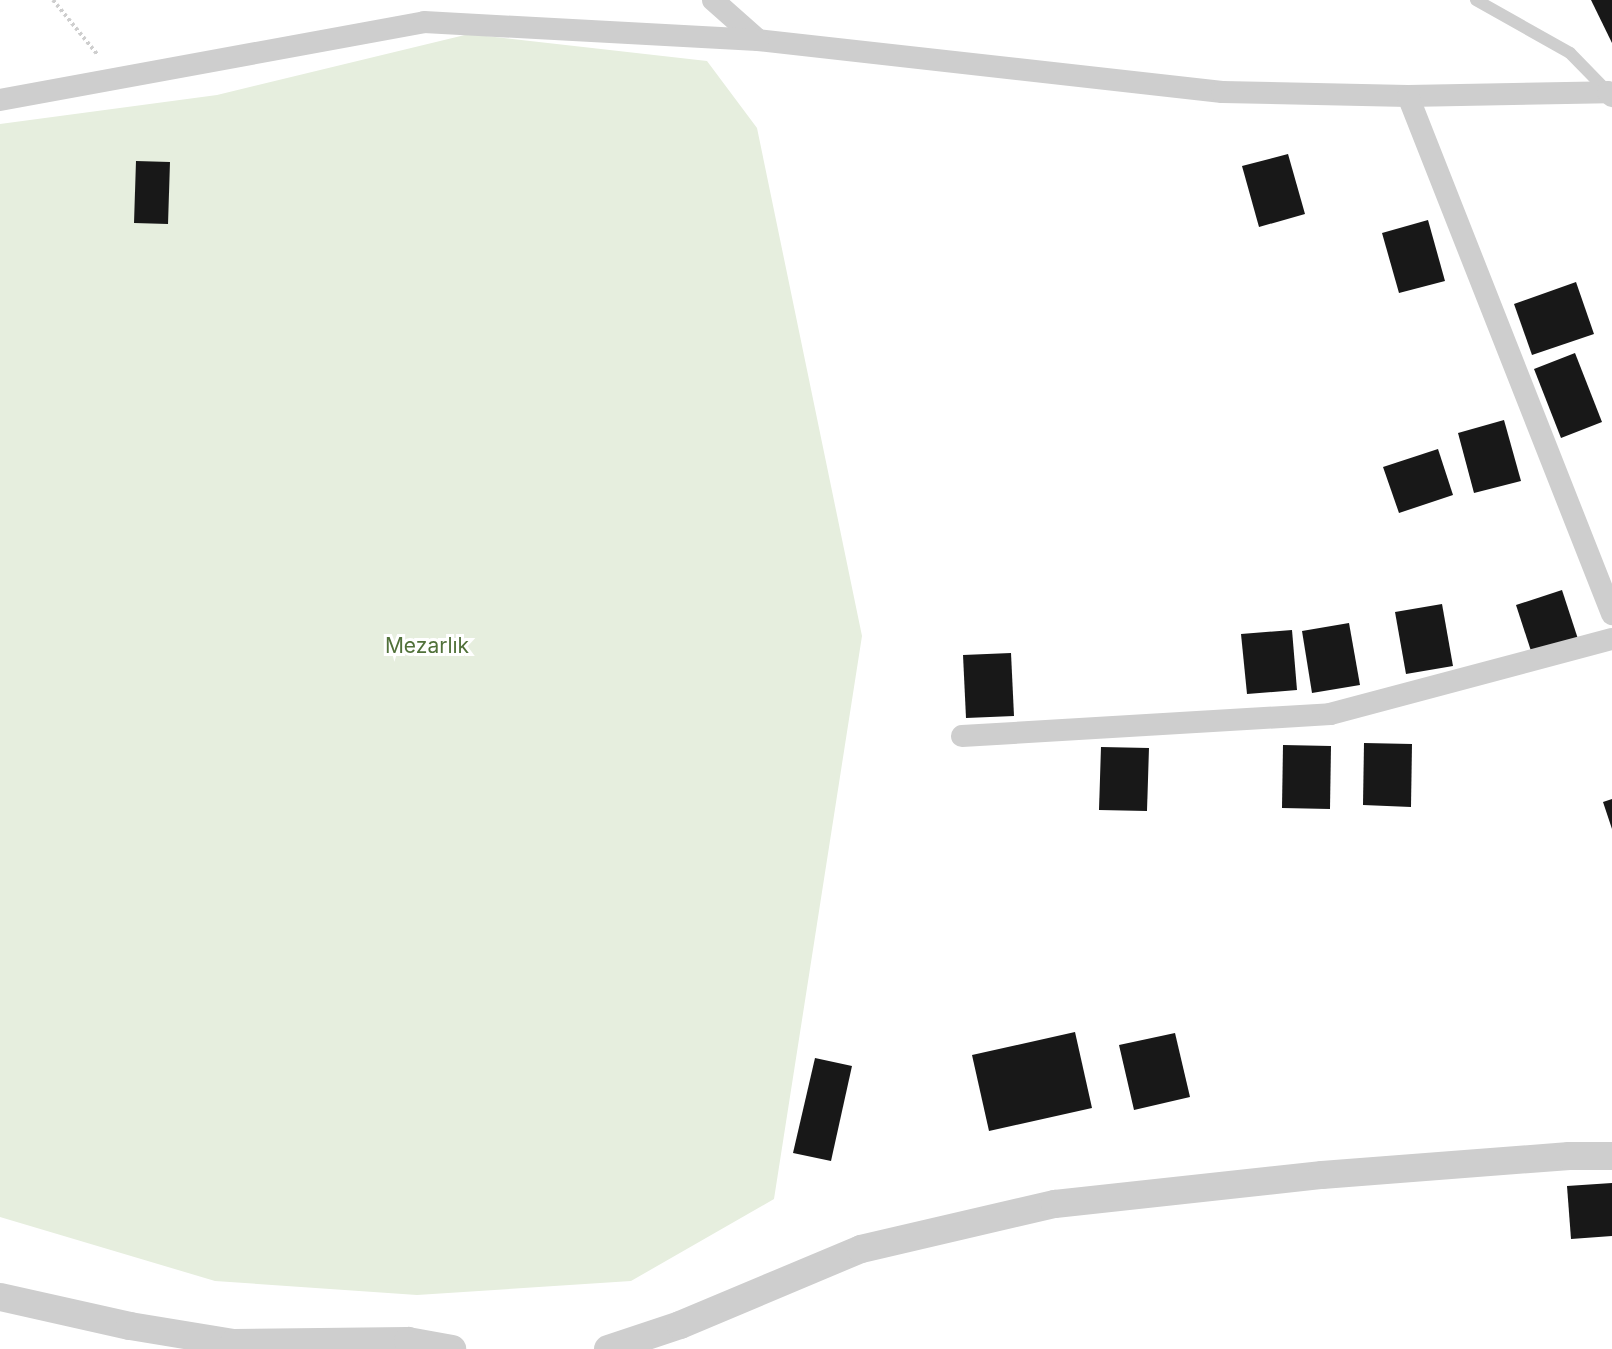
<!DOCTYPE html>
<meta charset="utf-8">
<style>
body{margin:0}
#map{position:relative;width:1612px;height:1349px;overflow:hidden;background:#fff;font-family:Inter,sans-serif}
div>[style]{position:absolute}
.green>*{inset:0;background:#e6eede}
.building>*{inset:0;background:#181818}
.path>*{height:4px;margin-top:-2px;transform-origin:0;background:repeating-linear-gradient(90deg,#cecece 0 3px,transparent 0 6px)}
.service>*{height:12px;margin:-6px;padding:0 6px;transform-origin:6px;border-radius:6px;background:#cecece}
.minor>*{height:22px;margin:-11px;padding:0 11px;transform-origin:11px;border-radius:11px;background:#cecece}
.tertiary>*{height:28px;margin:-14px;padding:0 14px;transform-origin:14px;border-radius:14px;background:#cecece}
span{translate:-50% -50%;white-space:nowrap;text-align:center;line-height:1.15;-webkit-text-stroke:6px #fff;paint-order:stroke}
.park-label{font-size:21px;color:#51713a}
</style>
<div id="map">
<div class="green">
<div style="clip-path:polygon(469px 34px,707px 61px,757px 128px,862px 636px,774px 1199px,631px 1281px,417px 1295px,215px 1281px,0 1217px,0 124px,217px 95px)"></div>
</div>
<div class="building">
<div style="clip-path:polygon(1591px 0,1612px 0,1612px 43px)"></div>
<div style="clip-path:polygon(1288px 154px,1305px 214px,1259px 227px,1242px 166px)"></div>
<div style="clip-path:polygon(136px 161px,170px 162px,168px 224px,134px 223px)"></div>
<div style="clip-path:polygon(1428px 220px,1445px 281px,1399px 293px,1382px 233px)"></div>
<div style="clip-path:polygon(1576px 282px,1594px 334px,1532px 355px,1514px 304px)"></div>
<div style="clip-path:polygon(1575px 353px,1602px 422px,1561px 438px,1534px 369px)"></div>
<div style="clip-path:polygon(1504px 420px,1521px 481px,1474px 493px,1458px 433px)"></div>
<div style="clip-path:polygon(1438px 449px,1453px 495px,1399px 513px,1383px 467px)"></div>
<div style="clip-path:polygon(1562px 590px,1578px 639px,1532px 654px,1516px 605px)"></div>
<div style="clip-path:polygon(1442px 604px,1453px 666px,1406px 674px,1395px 612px)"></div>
<div style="clip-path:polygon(1349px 623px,1360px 685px,1312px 693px,1302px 631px)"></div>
<div style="clip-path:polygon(1292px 630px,1297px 690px,1247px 694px,1241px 634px)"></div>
<div style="clip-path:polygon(1011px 653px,1014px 716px,966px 718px,963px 655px)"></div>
<div style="clip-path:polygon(1364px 743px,1412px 744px,1411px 807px,1363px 805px)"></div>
<div style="clip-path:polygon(1283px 745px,1331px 746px,1330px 809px,1282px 808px)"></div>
<div style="clip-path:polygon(1101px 747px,1149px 748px,1147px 811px,1099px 810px)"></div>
<div style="clip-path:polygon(1612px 799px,1612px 829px,1603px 802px)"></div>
<div style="clip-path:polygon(1075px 1032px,1092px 1108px,989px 1131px,972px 1055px)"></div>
<div style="clip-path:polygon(1175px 1033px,1190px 1097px,1134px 1110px,1119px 1045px)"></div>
<div style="clip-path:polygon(815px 1058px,852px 1066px,831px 1161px,793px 1153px)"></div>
<div style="clip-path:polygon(1612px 1183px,1612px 1236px,1571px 1239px,1567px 1186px)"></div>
</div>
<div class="path">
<div style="left:53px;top:0;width:70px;rotate:50.8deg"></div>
</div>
<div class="service">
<div style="left:1476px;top:0;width:108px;rotate:29.4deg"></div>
<div style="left:1570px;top:53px;width:54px;rotate:45.7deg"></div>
</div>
<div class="minor">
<div style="left:713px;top:0;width:60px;rotate:41.6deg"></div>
<div style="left:758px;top:40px;width:467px;rotate:6.4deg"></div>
<div style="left:1222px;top:92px;width:186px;rotate:1.2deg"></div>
<div style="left:1408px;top:96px;width:200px;rotate:-1.1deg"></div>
<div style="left:1608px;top:92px;width:6px;rotate:45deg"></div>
<div style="left:1408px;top:96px;width:557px;rotate:68.5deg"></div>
<div style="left:0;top:100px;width:431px;rotate:-10.4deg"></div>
<div style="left:424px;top:22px;width:334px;rotate:3.1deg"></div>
<div style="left:962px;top:736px;width:369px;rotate:-3.4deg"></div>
<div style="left:1330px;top:714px;width:292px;rotate:-14.9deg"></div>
</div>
<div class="tertiary">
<div style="left:0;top:1297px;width:133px;rotate:12.6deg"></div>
<div style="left:130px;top:1326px;width:105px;rotate:9.3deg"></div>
<div style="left:234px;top:1343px;width:174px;rotate:-0.7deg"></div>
<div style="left:408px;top:1341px;width:45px;rotate:10.3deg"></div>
<div style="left:608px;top:1349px;width:76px;rotate:-18.4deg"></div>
<div style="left:680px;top:1325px;width:196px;rotate:-22.8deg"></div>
<div style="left:861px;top:1249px;width:199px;rotate:-13.1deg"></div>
<div style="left:1055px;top:1204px;width:269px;rotate:-6.2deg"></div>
<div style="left:1322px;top:1175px;width:248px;rotate:-4.4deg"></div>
<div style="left:1569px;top:1156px;width:43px"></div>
</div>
<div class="park-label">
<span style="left:427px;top:646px">Mezarlık</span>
</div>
</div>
